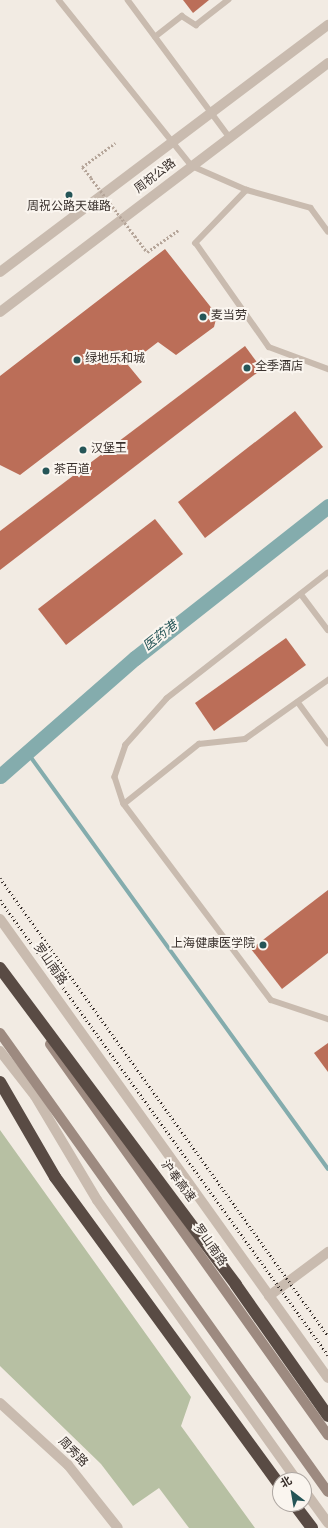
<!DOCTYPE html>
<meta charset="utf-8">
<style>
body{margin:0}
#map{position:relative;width:328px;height:1528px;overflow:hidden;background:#f2ebe3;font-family:Overpass,"Noto Sans SC",sans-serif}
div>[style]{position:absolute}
.green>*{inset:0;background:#b7c0a3}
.stream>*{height:4px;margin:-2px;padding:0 2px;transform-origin:2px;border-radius:2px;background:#84acad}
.canal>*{height:15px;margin:-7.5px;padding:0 7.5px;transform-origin:7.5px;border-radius:7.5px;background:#84acad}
.building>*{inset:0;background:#bb6e58}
.path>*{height:2.5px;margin-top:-1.25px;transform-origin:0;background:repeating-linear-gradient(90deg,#b5a599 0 2px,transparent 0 4px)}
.service>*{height:5.5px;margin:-2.75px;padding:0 2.75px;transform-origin:2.75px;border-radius:2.75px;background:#c9bbaf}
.minor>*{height:10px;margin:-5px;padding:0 5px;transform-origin:5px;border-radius:5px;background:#c9bbaf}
.tertiary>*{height:10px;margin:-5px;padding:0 5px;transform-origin:5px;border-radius:5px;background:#c9bbaf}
.secondary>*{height:10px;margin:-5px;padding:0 5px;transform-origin:5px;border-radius:5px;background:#9d8a80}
.motorway>*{height:12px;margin:-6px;padding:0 6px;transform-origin:6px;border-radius:6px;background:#594b44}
.rail>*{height:3px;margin-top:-1.5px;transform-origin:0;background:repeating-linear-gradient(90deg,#39302c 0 1px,transparent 0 4px)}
.path-bridge>*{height:2.5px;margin-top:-1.25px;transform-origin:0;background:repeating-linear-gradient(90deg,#b5a599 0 2px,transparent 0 4px)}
.dots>*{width:11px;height:11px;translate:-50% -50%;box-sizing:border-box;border:2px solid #faf5ef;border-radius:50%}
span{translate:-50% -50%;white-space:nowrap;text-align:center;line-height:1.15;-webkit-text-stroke:4px #faf5ef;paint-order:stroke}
.street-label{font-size:12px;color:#39302c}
.poi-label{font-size:12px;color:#39302c}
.left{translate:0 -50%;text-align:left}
.right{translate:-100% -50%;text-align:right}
.water-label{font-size:13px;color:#255557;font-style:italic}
.north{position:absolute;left:272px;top:1472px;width:40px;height:40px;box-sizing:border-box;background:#faf5ef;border:1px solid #ada6a1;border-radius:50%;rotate:329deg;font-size:11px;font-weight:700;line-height:16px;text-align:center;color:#39302c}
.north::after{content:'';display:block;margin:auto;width:14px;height:18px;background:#255557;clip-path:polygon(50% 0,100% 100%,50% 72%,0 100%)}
</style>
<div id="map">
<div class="green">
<div style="clip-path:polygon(0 1130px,191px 1397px,181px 1426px,255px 1528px,189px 1528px,159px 1488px,133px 1506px,101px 1464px,0 1366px)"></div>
</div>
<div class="stream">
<div style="left:27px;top:752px;width:514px;rotate:54.18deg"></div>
</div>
<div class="canal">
<div style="left:0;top:776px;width:179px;rotate:-41.2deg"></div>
<div style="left:135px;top:658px;width:246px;rotate:-38.2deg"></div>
</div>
<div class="building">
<div style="clip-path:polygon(183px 0,209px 0,193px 13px)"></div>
<div style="clip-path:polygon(165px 249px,217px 315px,214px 327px,176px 355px,158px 342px,128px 365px,142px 382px,20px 475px,0 465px,0 376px)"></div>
<div style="clip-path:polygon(245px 346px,262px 369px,0 570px,0 531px)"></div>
<div style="clip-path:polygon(295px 411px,323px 447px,205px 538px,178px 502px)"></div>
<div style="clip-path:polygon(155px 519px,183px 554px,66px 645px,38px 609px)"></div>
<div style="clip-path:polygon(286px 638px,306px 665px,214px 731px,195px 703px)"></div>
<div style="clip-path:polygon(328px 890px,328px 953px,282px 989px,251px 949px)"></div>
<div style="clip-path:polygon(328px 1043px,328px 1072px,314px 1053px)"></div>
</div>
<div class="path">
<div style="left:91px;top:178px;width:14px;rotate:-129deg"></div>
<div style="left:82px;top:167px;width:41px;rotate:-36deg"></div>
<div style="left:135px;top:236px;width:20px;rotate:53deg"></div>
<div style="left:147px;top:252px;width:38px;rotate:-35deg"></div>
</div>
<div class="service">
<div style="left:59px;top:0;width:213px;rotate:51.3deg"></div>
<div style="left:192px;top:166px;width:60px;rotate:23.6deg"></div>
<div style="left:247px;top:190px;width:66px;rotate:15.7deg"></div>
<div style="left:311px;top:208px;width:29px;rotate:54deg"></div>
<div style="left:128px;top:0;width:172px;rotate:53.5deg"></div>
<div style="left:155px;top:37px;width:34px;rotate:-38deg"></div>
<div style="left:182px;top:16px;width:17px;rotate:33deg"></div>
<div style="left:196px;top:25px;width:41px;rotate:-38deg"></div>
<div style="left:247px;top:190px;width:74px;rotate:133.9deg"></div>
<div style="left:196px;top:243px;width:127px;rotate:54.9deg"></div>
<div style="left:269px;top:347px;width:63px;rotate:20.4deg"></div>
<div style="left:328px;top:573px;width:204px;rotate:142deg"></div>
<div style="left:167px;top:699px;width:62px;rotate:131.7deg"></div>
<div style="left:126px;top:745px;width:34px;rotate:109deg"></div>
<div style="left:115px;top:777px;width:28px;rotate:72deg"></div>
<div style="left:124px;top:804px;width:245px;rotate:53.1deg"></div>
<div style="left:271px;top:1000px;width:60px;rotate:18.4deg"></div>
<div style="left:301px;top:594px;width:45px;rotate:53.1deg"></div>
<div style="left:298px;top:702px;width:51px;rotate:53.8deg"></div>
<div style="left:124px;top:804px;width:96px;rotate:-38.7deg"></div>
<div style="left:199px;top:744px;width:46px;rotate:-6.2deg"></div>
<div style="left:245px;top:739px;width:102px;rotate:-35.4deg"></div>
</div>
<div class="minor">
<div style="left:0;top:919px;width:564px;rotate:54.45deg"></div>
<div style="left:0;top:1051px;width:57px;rotate:52.1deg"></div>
<div style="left:35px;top:1096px;width:121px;rotate:59.2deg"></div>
<div style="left:97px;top:1200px;width:344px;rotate:54.5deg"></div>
<div style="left:269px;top:1296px;width:74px;rotate:-36.7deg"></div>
<div style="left:0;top:1403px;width:92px;rotate:42.4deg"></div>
<div style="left:68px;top:1465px;width:80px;rotate:51.6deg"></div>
<div style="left:304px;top:1490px;width:41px;rotate:54deg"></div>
</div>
<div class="tertiary">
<div style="left:0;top:272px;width:411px;rotate:-37deg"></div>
<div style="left:0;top:312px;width:412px;rotate:-37.2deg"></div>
</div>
<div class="secondary">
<div style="left:0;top:1033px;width:564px;rotate:54.45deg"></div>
<div style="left:50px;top:1044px;width:480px;rotate:54.6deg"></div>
</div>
<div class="motorway">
<div style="left:0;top:968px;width:395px;rotate:53.3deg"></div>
<div style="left:236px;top:1285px;width:160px;rotate:54.9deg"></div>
<div style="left:0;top:1082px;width:110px;rotate:59.9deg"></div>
<div style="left:55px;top:1177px;width:381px;rotate:53.9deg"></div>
<div style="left:294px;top:1504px;width:30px;rotate:53deg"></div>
</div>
<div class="rail">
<div style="left:0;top:878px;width:563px;rotate:54.39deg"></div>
<div style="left:0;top:900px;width:561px;rotate:54.21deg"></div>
</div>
<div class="path-bridge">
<div style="left:91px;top:178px;width:73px;rotate:52.8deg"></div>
</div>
<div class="dots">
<div style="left:69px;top:195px;background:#255557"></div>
<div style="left:203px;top:317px;background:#255557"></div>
<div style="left:77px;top:360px;background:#255557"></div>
<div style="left:247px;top:368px;background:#255557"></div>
<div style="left:83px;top:450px;background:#255557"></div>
<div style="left:46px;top:471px;background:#255557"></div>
<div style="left:263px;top:945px;background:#255557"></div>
</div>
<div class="street-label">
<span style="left:156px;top:177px;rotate:-37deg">周祝公路</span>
<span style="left:49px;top:965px;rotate:55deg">罗山南路</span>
<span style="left:177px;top:1182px;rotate:53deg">沪奉高速</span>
<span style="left:209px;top:1246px;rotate:55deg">罗山南路</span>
<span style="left:72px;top:1453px;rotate:46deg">周秀路</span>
</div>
<div class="poi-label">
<span style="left:69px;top:208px">周祝公路天雄路</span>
<span class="left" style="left:211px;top:317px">麦当劳</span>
<span class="left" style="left:85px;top:360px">绿地乐和城</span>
<span class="left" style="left:255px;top:368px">全季酒店</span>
<span class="left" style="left:91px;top:450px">汉堡王</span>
<span class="left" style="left:54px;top:471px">茶百道</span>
<span class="right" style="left:255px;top:945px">上海健康医学院</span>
</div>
<div class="water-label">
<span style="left:161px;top:637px;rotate:-38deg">医药港</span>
</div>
<div class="north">北</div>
</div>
